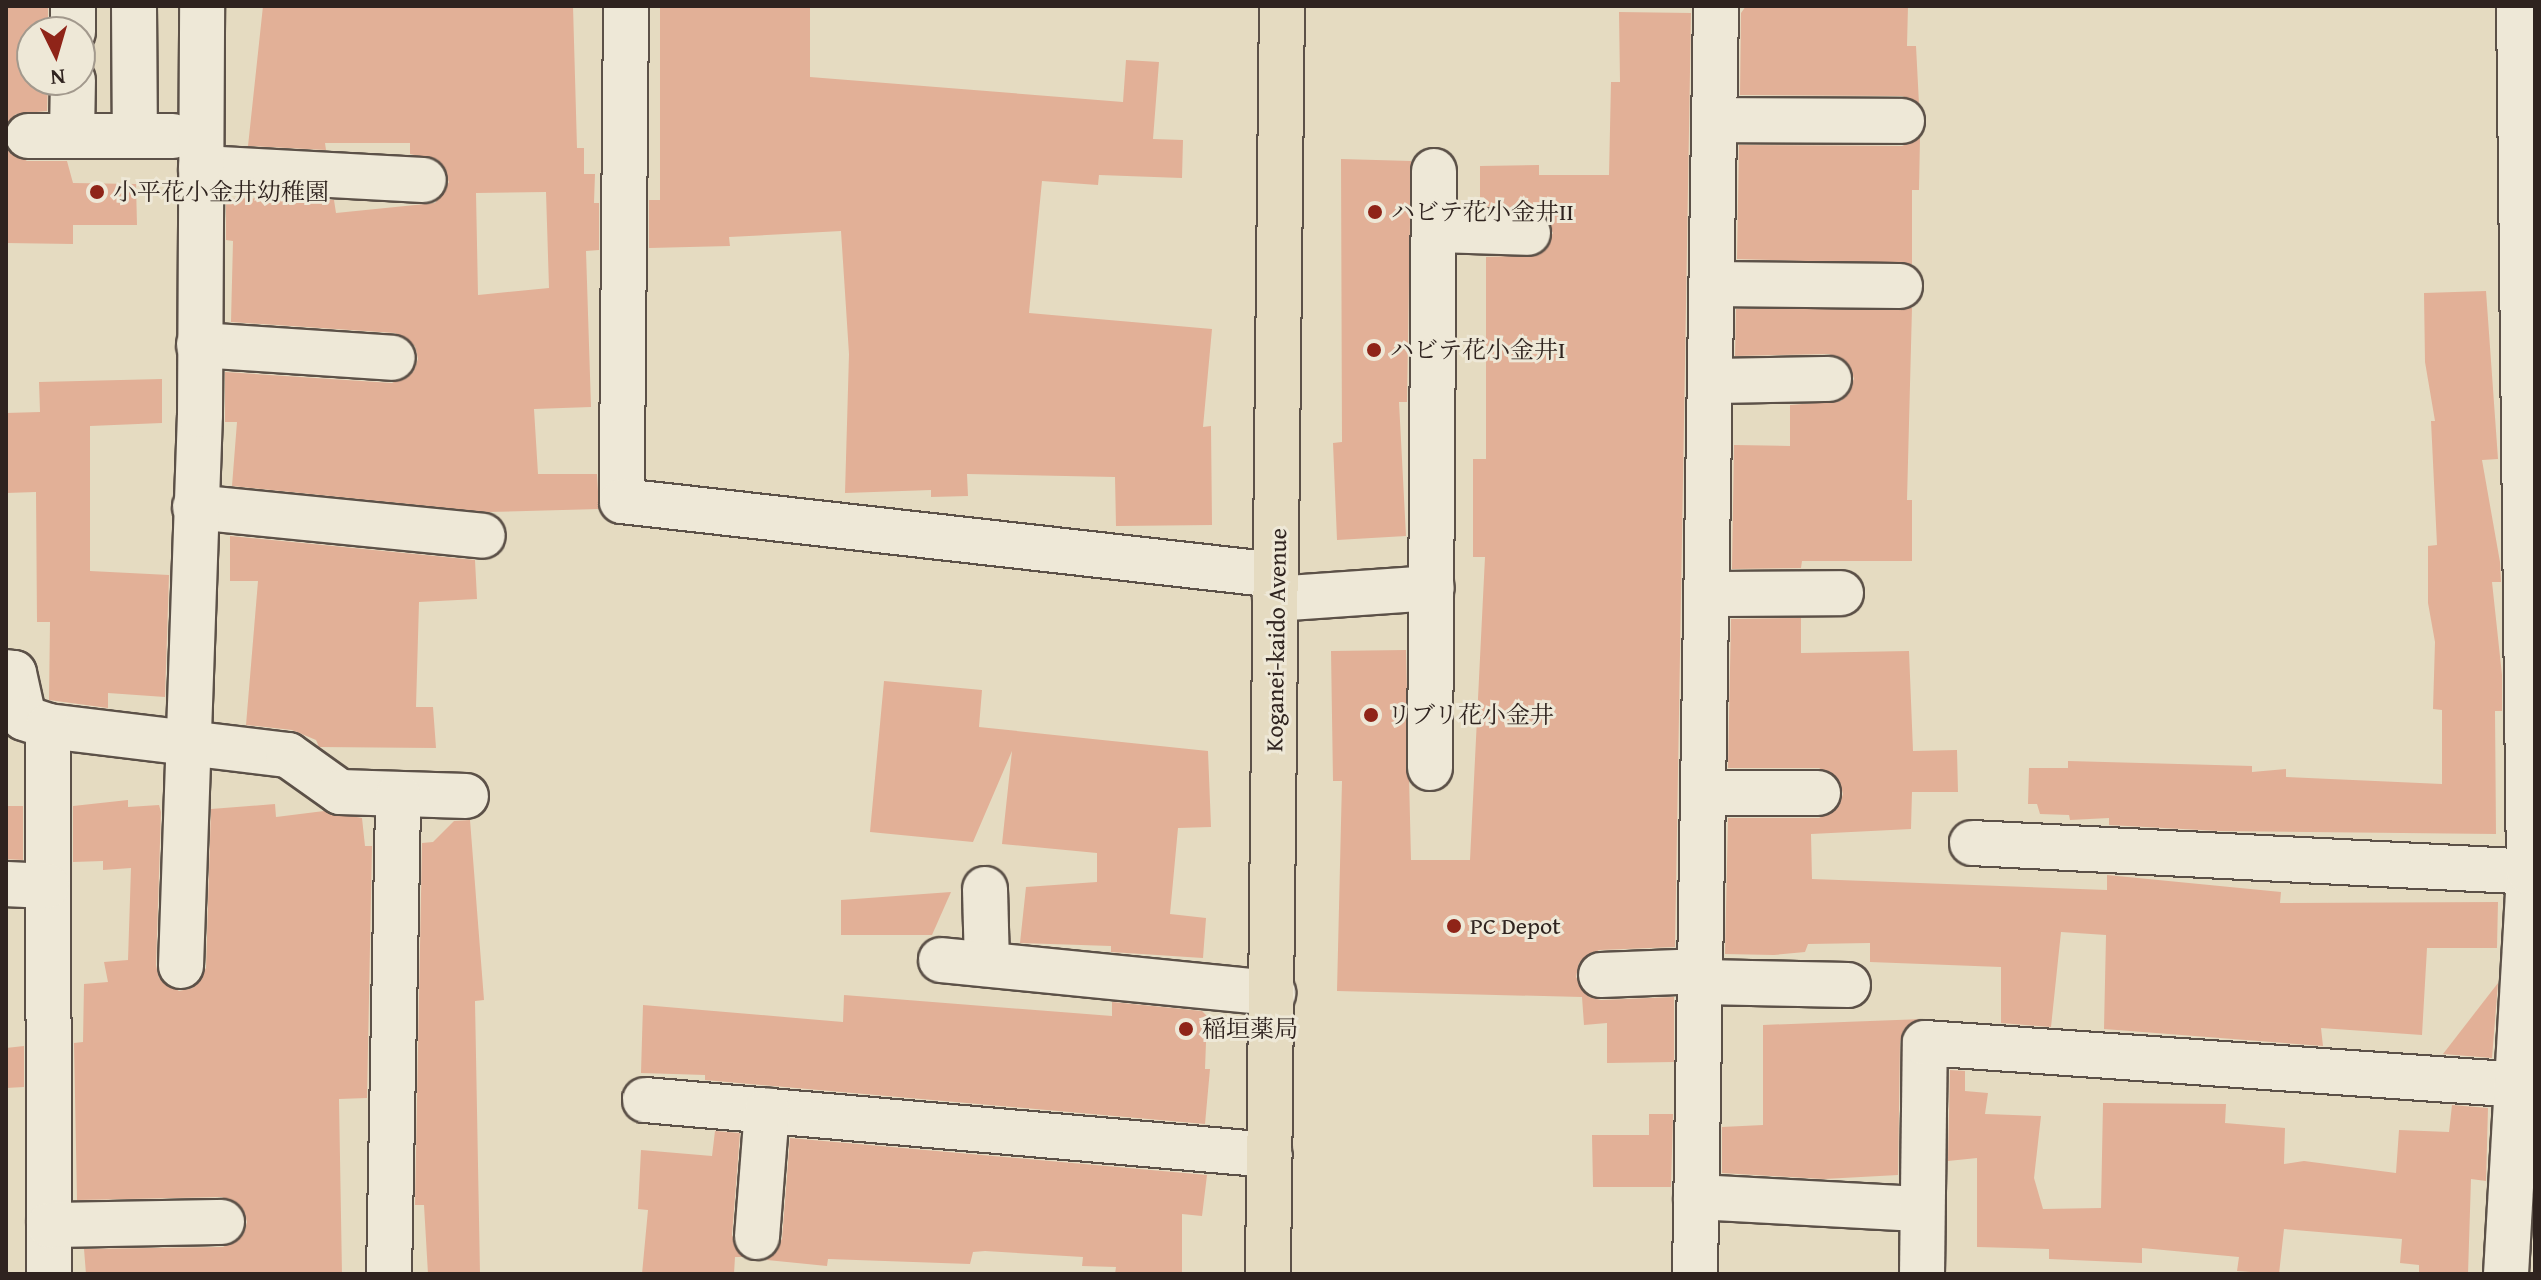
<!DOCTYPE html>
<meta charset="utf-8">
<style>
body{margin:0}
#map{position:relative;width:2541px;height:1280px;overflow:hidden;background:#e5dbc1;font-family:"Gentium Book Plus","Noto Serif JP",serif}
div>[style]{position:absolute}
.building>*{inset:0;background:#e2b097}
.roads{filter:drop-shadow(2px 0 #5c5148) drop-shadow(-2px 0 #5c5148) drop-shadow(0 2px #5c5148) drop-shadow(0 -2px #5c5148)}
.minor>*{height:44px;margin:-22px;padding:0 22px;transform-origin:22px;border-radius:22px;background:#eee8d7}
.major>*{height:44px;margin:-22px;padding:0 22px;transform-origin:22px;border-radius:22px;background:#e5dbc1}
.dots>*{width:22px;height:22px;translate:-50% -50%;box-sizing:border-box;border:4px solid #eee8d7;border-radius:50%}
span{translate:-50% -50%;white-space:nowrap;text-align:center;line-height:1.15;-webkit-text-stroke:6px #eee8d7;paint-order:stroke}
.poi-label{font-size:24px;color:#2f231f}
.left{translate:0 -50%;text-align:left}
.street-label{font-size:24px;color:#2f231f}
.frame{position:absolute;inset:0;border:8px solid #2f231f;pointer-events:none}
.north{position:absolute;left:16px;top:16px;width:80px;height:80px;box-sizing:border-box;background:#eee8d7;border:2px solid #a2998d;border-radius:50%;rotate:175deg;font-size:22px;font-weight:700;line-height:32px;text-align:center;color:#2f231f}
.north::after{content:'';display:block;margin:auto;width:28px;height:36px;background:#8f2418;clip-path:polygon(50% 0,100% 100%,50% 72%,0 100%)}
</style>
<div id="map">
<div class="building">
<div style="clip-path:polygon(6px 6px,48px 6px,48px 32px,32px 32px,32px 80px,48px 80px,47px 111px,16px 114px,6px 124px)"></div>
<div style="clip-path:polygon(evenodd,263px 6px,573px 6px,577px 148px,584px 148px,584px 174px,595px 174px,594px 203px,599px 203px,599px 250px,586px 251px,591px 407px,534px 409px,538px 474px,597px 474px,599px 509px,488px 512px,232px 486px,237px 422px,225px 422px,225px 372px,392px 383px,413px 372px,418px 359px,415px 346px,395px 333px,231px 322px,233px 241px,226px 240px,226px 198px,334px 200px,336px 213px,435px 203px,449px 182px,438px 160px,410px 154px,410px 143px,325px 143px,326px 150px,248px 146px,263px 6px,546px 192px,549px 288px,478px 295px,476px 193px,546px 192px)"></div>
<div style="clip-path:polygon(660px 6px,810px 6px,810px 77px,1123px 102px,1126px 60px,1159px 62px,1153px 139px,1183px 140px,1182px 178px,1099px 175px,1098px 185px,1042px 181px,1029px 313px,1212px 329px,1203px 427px,1211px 426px,1212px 525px,1116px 526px,1115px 477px,967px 474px,968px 496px,931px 497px,931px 490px,845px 493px,849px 354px,841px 231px,729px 237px,730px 246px,649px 248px,649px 200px,660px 200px)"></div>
<div style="clip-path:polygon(1746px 6px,1908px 6px,1907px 46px,1916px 46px,1919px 104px,1902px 96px,1740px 95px,1741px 13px)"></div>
<div style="clip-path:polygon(1619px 12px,1691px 13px,1675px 947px,1599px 950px,1579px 963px,1576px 977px,1589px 997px,1601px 1000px,1674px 997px,1674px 1062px,1607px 1063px,1607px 1023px,1584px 1025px,1582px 997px,1337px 991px,1342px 781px,1333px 781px,1331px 651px,1406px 650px,1411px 860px,1470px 860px,1485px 557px,1473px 557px,1473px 459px,1486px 459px,1486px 257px,1539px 255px,1553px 233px,1540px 211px,1480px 206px,1480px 166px,1539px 165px,1539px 175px,1609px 175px,1611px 82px,1620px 82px)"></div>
<div style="clip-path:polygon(1920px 138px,1919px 190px,1912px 190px,1912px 264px,1737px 259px,1739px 145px,1902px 146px)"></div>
<div style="clip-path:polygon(6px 148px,27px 161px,67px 161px,73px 183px,136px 184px,137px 225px,73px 225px,73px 244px,6px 243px)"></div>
<div style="clip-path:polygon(1341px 159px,1411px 161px,1407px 402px,1399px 402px,1406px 536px,1337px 540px,1333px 443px,1342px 442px)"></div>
<div style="clip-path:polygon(2486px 291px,2498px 459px,2482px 460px,2500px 562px,2501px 582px,2492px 582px,2502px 675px,2502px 711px,2495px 711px,2496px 834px,2220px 831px,2109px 825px,2109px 818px,2070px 820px,2069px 815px,2040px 814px,2037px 804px,2028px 804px,2029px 768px,2068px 768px,2068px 761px,2252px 766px,2252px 772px,2286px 769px,2286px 777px,2442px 784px,2442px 710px,2433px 709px,2435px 642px,2428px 603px,2428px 546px,2437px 545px,2431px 421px,2435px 421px,2425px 362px,2424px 293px)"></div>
<div style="clip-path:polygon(1912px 308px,1907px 500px,1912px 500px,1912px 561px,1802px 561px,1801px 568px,1732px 569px,1734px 445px,1790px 446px,1790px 405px,1841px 401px,1854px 379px,1850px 366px,1829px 354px,1735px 356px,1736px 309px)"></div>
<div style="clip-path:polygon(162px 379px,162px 423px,90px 426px,90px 571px,169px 575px,165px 697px,108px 693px,108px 708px,49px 700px,50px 622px,37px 622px,36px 492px,6px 493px,6px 413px,40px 412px,39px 382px)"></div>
<div style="clip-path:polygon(230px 536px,475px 560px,477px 599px,419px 602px,416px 707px,433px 707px,436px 748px,319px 747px,316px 740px,292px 730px,246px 725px,258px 581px,230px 581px)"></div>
<div style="clip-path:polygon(1801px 618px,1801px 653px,1909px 651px,1913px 751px,1957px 750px,1958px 792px,1912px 792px,1911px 829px,1811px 834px,1812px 879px,2107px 890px,2107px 875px,2281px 892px,2280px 903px,2498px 902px,2497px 948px,2427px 948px,2422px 1035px,2321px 1028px,2323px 1046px,2104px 1029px,2106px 935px,2061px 932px,2051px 1027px,2001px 1023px,2001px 967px,1870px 962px,1870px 943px,1808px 944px,1805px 952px,1774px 955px,1725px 954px,1728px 818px,1819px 818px,1839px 806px,1843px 794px,1839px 780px,1819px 768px,1728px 768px,1731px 619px)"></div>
<div style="clip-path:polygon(884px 681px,982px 690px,979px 727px,1208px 751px,1211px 827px,1178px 828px,1170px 914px,1206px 918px,1203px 958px,1111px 952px,1111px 946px,1020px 943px,1026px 887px,1097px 882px,1097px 853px,1002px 844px,1012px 751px,973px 842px,870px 832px)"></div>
<div style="clip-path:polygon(128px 800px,128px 807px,159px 805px,161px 812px,156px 965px,159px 978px,179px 991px,193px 988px,206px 968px,211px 809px,275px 804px,276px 817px,324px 811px,362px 818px,365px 846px,372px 846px,367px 1098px,339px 1099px,342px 1274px,86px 1274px,84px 1249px,223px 1247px,243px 1235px,247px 1222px,243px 1209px,222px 1197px,77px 1200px,74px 1043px,83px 1042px,84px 984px,108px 982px,104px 962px,128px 960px,131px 868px,103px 870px,103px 861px,73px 862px,73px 806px)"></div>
<div style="clip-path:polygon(6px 806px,23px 806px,23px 860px,6px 859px)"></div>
<div style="clip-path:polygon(470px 820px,484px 1000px,475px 1001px,480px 1274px,428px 1274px,424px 1205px,415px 1205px,422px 843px,433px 842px,454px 821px)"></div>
<div style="clip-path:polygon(951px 892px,932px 935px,841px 935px,841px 900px)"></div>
<div style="clip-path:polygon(2498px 983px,2492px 1058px,2443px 1054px)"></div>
<div style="clip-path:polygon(844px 995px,1112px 1016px,1112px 1002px,1202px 1011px,1207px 1016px,1205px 1069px,1210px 1069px,1205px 1124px,705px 1080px,705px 1075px,641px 1073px,643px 1005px,843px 1022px)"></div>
<div style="clip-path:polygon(1923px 1019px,1904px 1029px,1900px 1042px,1898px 1175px,1824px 1179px,1722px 1173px,1722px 1127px,1763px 1125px,1763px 1025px)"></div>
<div style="clip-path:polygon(24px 1046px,24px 1087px,6px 1088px,6px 1048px)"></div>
<div style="clip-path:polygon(1950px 1070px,1965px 1071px,1965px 1091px,1988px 1093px,1985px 1114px,2041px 1116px,2034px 1178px,2043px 1209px,2101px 1208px,2103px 1103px,2226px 1104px,2225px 1123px,2285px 1128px,2284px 1164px,2304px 1161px,2396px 1173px,2399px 1130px,2449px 1132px,2452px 1105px,2488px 1108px,2486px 1181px,2471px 1179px,2468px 1274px,2419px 1274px,2419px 1265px,2400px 1263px,2402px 1239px,2284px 1229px,2279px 1274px,2237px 1271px,2239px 1257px,2142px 1248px,2142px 1263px,2049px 1259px,2049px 1249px,1977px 1247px,1977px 1158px,1948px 1161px)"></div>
<div style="clip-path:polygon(1649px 1114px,1673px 1114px,1671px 1187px,1593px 1187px,1592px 1135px,1649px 1135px)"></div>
<div style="clip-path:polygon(715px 1131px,740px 1133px,732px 1235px,743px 1257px,735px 1257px,734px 1274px,642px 1274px,648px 1210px,638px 1209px,641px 1150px,712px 1156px)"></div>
<div style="clip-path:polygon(790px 1138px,1207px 1175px,1202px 1216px,1182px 1214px,1182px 1274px,1115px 1274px,1116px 1267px,1082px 1266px,1083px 1257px,985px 1251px,973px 1252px,970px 1264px,828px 1259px,827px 1266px,767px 1260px,782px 1239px)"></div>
</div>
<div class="roads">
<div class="minor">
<div style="left:134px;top:6px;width:128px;rotate:89.6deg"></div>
<div style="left:626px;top:6px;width:495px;rotate:90.5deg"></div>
<div style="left:622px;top:501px;width:658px;rotate:6.46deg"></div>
<div style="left:73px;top:32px;width:26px;rotate:-90deg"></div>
<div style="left:1715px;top:120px;width:187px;rotate:0.3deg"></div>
<div style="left:72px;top:135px;width:55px;rotate:-89deg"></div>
<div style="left:28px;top:136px;width:145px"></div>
<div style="left:201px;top:168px;width:223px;rotate:3.1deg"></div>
<div style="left:1435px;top:230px;width:93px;rotate:1.8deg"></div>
<div style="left:1712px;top:284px;width:188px;rotate:0.6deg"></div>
<div style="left:199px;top:345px;width:194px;rotate:3.8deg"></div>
<div style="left:1711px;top:381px;width:118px;rotate:-1deg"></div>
<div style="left:195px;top:507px;width:289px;rotate:5.7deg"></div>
<div style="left:1708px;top:594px;width:133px;rotate:-0.4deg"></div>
<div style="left:1275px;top:599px;width:157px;rotate:-4deg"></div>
<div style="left:6px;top:672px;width:8px;rotate:7deg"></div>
<div style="left:14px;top:673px;width:46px;rotate:77.5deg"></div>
<div style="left:24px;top:718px;width:25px;rotate:18deg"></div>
<div style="left:48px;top:726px;width:242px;rotate:6.9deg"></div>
<div style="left:288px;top:755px;width:64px;rotate:35.4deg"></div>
<div style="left:340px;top:792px;width:126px;rotate:1.8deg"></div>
<div style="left:48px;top:726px;width:548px;rotate:89.9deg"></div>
<div style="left:1430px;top:768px;width:597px;rotate:-89.62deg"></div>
<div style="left:1705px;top:793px;width:113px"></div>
<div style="left:1972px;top:843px;width:564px;rotate:2.95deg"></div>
<div style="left:6px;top:884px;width:41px;rotate:2.8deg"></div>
<div style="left:985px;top:889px;width:75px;rotate:88.5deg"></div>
<div style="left:941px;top:960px;width:334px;rotate:5.7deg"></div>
<div style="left:181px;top:966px;width:551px;rotate:-88.03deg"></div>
<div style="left:200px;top:415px;width:409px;rotate:-89.7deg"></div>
<div style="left:1601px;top:975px;width:102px;rotate:-2.2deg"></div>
<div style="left:1702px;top:982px;width:146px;rotate:1.2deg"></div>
<div style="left:645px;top:1100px;width:627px;rotate:5.03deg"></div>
<div style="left:1696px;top:1197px;width:224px;rotate:3.1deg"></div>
<div style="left:49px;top:1225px;width:173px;rotate:-1deg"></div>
<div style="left:757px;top:1237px;width:127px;rotate:-85.5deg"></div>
<div style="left:389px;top:1274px;width:479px;rotate:-88.9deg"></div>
<div style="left:1695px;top:1274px;width:1268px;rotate:-89.05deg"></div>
<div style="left:1922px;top:1274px;width:231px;rotate:-89.3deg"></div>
<div style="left:1925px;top:1043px;width:612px;rotate:4.03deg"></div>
<div style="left:2506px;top:1274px;width:403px;rotate:-86.7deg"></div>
<div style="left:2529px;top:872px;width:866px;rotate:-90.66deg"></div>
</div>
<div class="major">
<div style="left:1268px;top:1274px;width:1268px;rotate:-89.37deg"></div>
</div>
</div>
<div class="dots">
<div style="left:97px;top:192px;background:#8f2418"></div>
<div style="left:1375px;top:212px;background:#8f2418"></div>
<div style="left:1374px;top:350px;background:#8f2418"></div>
<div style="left:1371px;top:715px;background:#8f2418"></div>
<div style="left:1454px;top:926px;background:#8f2418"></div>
<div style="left:1186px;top:1029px;background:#8f2418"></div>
</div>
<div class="poi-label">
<span class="left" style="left:113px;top:192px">小平花小金井幼稚園</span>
<span class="left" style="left:1391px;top:212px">ハビテ花小金井Ⅱ</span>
<span class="left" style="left:1390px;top:350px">ハビテ花小金井Ⅰ</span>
<span class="left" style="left:1387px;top:715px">リブリ花小金井</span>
<span class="left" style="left:1470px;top:926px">PC Depot</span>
<span class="left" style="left:1202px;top:1029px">稲垣薬局</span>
</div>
<div class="street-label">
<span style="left:1276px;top:640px;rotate:-89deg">Koganei-kaido Avenue</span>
</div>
<div class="frame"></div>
<div class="north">N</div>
</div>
